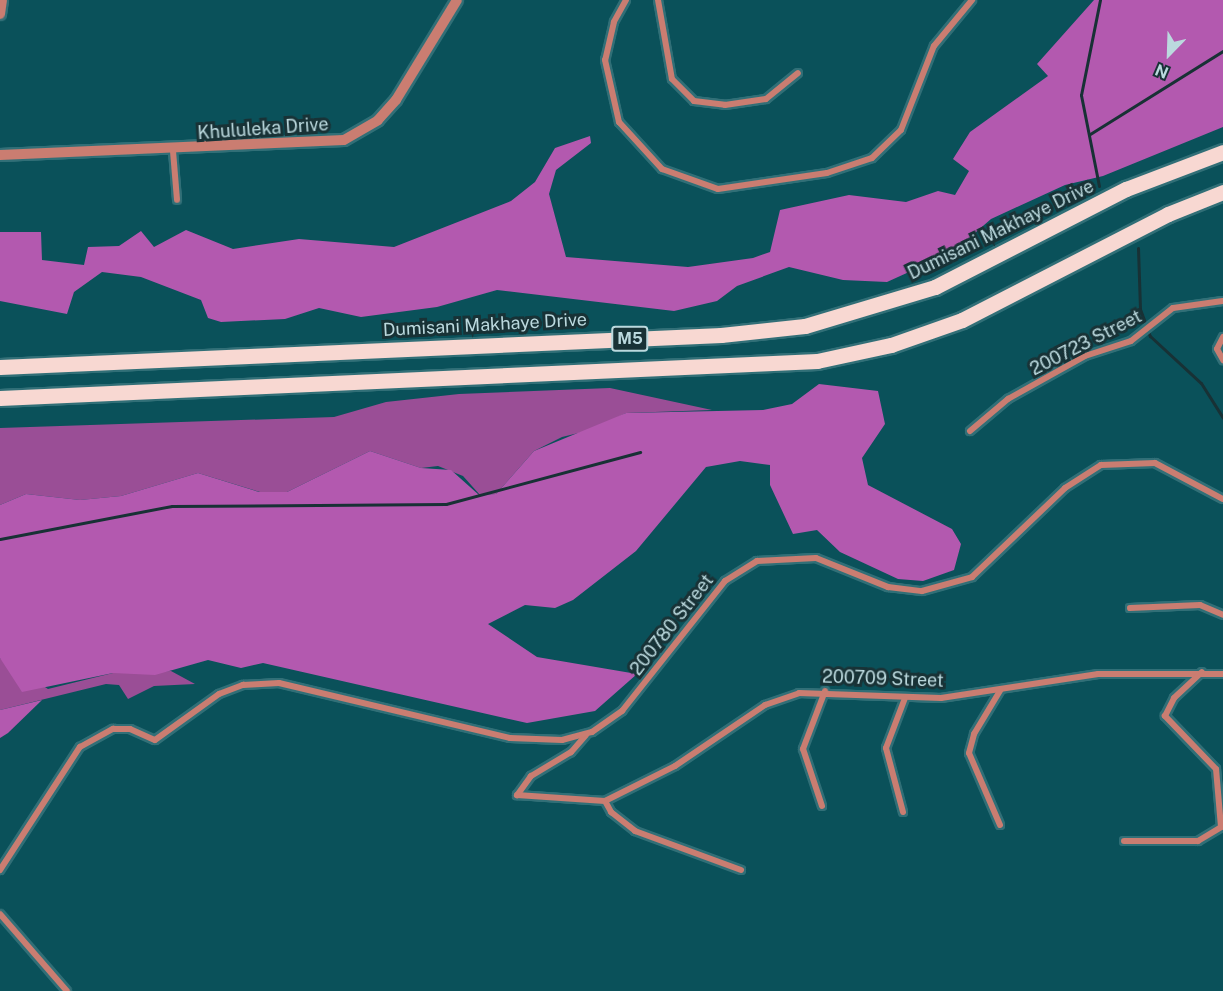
<!DOCTYPE html>
<style>
body{margin:0}
#map{position:relative;width:1223px;height:991px;overflow:hidden;background:#0a515a;font-family:"Public Sans",sans-serif}
div>[style]{position:absolute}
.green>*{inset:0;background:#9a4e96}
.forest>*{inset:0;background:#b359af}
.stream>*{height:3px;margin:-1.5px;padding:0 1.5px;transform-origin:1.5px;border-radius:1.5px;background:#183135}
.roads{filter:drop-shadow(2px 0 #316f77) drop-shadow(-2px 0 #316f77) drop-shadow(0 2px #316f77) drop-shadow(0 -2px #316f77)}
.minor>*{height:6px;margin:-3px;padding:0 3px;transform-origin:3px;border-radius:3px;background:#ca7d71}
.tertiary>*{height:10px;margin:-5px;padding:0 5px;transform-origin:5px;border-radius:5px;background:#ca7d71}
.primary>*{height:15px;margin:-7.5px;padding:0 7.5px;transform-origin:7.5px;border-radius:7.5px;background:#f8d8d2}
span{translate:-50% -50%;white-space:nowrap;text-align:center;line-height:1.15;-webkit-text-stroke:6px #183236;paint-order:stroke}
.shield-label span{padding:2px 4px;background:#183236;border:2px solid;border-radius:4px;-webkit-text-stroke-width:0}
.shield-label{font-size:16px;color:#bbd9de;font-weight:700}
.street-label{font-size:18px;color:#bbd9de}
.north{position:absolute;left:1139px;top:24px;width:60px;height:60px;-webkit-text-stroke:4px #183236;paint-order:stroke;rotate:203deg;font-size:16px;font-weight:700;line-height:24px;text-align:center;color:#bbd9de}
.north::after{content:'';display:block;margin:auto;width:21px;height:27px;background:#bbd9de;clip-path:polygon(50% 0,100% 100%,50% 72%,0 100%)}
</style>
<div id="map">
<div class="green">
<div style="clip-path:polygon(610px 388px,712px 410px,626px 413px,595px 429px,562px 437px,534px 451px,496px 494px,480px 495px,463px 476px,438px 466px,421px 468px,370px 451px,287px 492px,260px 492px,198px 473px,121px 496px,80px 500px,26px 494px,0 505px,0 428px,334px 417px,386px 402px,459px 394px)"></div>
<div style="clip-path:polygon(0 658px,48px 689px,113px 673px,171px 671px,195px 684px,154px 686px,128px 699px,119px 685px,106px 684px,0 710px)"></div>
</div>
<div class="forest">
<div style="clip-path:polygon(1094px 0,1223px 0,1223px 127px,1103px 176px,1065px 185px,991px 219px,953px 252px,887px 282px,843px 280px,789px 267px,737px 286px,717px 301px,674px 311px,497px 290px,437px 307px,361px 317px,319px 308px,285px 319px,221px 322px,208px 318px,201px 300px,141px 277px,102px 272px,74px 292px,67px 314px,0 301px,0 232px,41px 232px,42px 260px,84px 265px,88px 247px,119px 246px,141px 231px,154px 247px,186px 230px,233px 249px,299px 239px,394px 247px,511px 201px,535px 182px,555px 148px,590px 136px,591px 143px,556px 170px,549px 194px,566px 257px,688px 267px,753px 258px,770px 252px,780px 210px,849px 195px,906px 202px,938px 191px,955px 195px,969px 171px,953px 159px,970px 132px,1048px 76px,1037px 64px)"></div>
<div style="clip-path:polygon(819px 384px,878px 391px,885px 424px,862px 458px,868px 485px,952px 529px,961px 544px,954px 570px,923px 581px,898px 579px,840px 552px,817px 530px,793px 534px,770px 485px,770px 465px,740px 461px,706px 467px,636px 551px,573px 600px,555px 608px,525px 605px,488px 624px,537px 657px,637px 674px,595px 711px,527px 723px,263px 663px,241px 668px,208px 660px,155px 675px,113px 673px,22px 692px,0 658px,0 505px,26px 494px,80px 500px,121px 496px,198px 473px,259px 492px,287px 492px,370px 451px,421px 468px,451px 470px,479px 495px,496px 494px,534px 451px,626px 413px,763px 410px,792px 404px)"></div>
<div style="clip-path:polygon(42px 700px,8px 733px,0 738px,0 710px)"></div>
</div>
<div class="stream">
<div style="left:1090px;top:134px;width:157px;rotate:-32deg"></div>
<div style="left:1099px;top:186px;width:93px;rotate:-101.2deg"></div>
<div style="left:1081px;top:95px;width:97px;rotate:-78.7deg"></div>
<div style="left:1138px;top:248px;width:61px;rotate:88.1deg"></div>
<div style="left:1140px;top:309px;width:29px;rotate:70deg"></div>
<div style="left:1150px;top:336px;width:69px;rotate:42.7deg"></div>
<div style="left:1201px;top:383px;width:41px;rotate:57.8deg"></div>
<div style="left:0;top:539px;width:175px;rotate:-10.9deg"></div>
<div style="left:172px;top:506px;width:274px;rotate:-0.4deg"></div>
<div style="left:446px;top:504px;width:201px;rotate:-15deg"></div>
</div>
<div class="roads">
<div class="minor">
<div style="left:626px;top:0;width:25px;rotate:119deg"></div>
<div style="left:614px;top:22px;width:39px;rotate:103deg"></div>
<div style="left:605px;top:60px;width:64px;rotate:77.3deg"></div>
<div style="left:619px;top:122px;width:64px;rotate:47.5deg"></div>
<div style="left:662px;top:169px;width:59px;rotate:19.7deg"></div>
<div style="left:718px;top:189px;width:110px;rotate:-8.4deg"></div>
<div style="left:827px;top:173px;width:47px;rotate:-18.4deg"></div>
<div style="left:872px;top:158px;width:40px;rotate:-44deg"></div>
<div style="left:901px;top:130px;width:90px;rotate:-68.6deg"></div>
<div style="left:934px;top:46px;width:60px;rotate:-50.4deg"></div>
<div style="left:658px;top:0;width:80px;rotate:80deg"></div>
<div style="left:672px;top:79px;width:31px;rotate:45deg"></div>
<div style="left:694px;top:101px;width:31px;rotate:7deg"></div>
<div style="left:725px;top:105px;width:41px;rotate:-8.3deg"></div>
<div style="left:766px;top:99px;width:41px;rotate:-39.1deg"></div>
<div style="left:173px;top:151px;width:49px;rotate:85.3deg"></div>
<div style="left:1223px;top:337px;width:13px;rotate:117deg"></div>
<div style="left:1217px;top:349px;width:13px;rotate:61deg"></div>
<div style="left:970px;top:431px;width:50px;rotate:-40.1deg"></div>
<div style="left:1008px;top:399px;width:88px;rotate:-29.2deg"></div>
<div style="left:1085px;top:356px;width:48px;rotate:-18.1deg"></div>
<div style="left:1131px;top:341px;width:53px;rotate:-38.2deg"></div>
<div style="left:1173px;top:308px;width:50px;rotate:-8deg"></div>
<div style="left:1130px;top:608px;width:70px;rotate:-2.5deg"></div>
<div style="left:1200px;top:605px;width:25px;rotate:23deg"></div>
<div style="left:586px;top:735px;width:23px;rotate:131deg"></div>
<div style="left:571px;top:752px;width:47px;rotate:149deg"></div>
<div style="left:531px;top:776px;width:24px;rotate:126deg"></div>
<div style="left:517px;top:795px;width:88px;rotate:3.9deg"></div>
<div style="left:605px;top:801px;width:78px;rotate:-26.6deg"></div>
<div style="left:675px;top:766px;width:109px;rotate:-34.1deg"></div>
<div style="left:765px;top:705px;width:36px;rotate:-19deg"></div>
<div style="left:799px;top:693px;width:142px;rotate:2deg"></div>
<div style="left:941px;top:698px;width:159px;rotate:-8.7deg"></div>
<div style="left:1098px;top:674px;width:125px"></div>
<div style="left:605px;top:801px;width:13px;rotate:61deg"></div>
<div style="left:611px;top:812px;width:31px;rotate:38deg"></div>
<div style="left:635px;top:831px;width:113px;rotate:20.2deg"></div>
<div style="left:822px;top:806px;width:60px;rotate:-108.4deg"></div>
<div style="left:803px;top:749px;width:62px;rotate:-69.2deg"></div>
<div style="left:903px;top:812px;width:66px;rotate:-104.9deg"></div>
<div style="left:886px;top:748px;width:53px;rotate:-69.2deg"></div>
<div style="left:1000px;top:825px;width:78px;rotate:-113.3deg"></div>
<div style="left:969px;top:753px;width:20px;rotate:-75deg"></div>
<div style="left:974px;top:734px;width:52px;rotate:-59deg"></div>
<div style="left:1124px;top:841px;width:74px"></div>
<div style="left:1198px;top:841px;width:27px;rotate:-31deg"></div>
<div style="left:1221px;top:827px;width:58px;rotate:-94.9deg"></div>
<div style="left:1216px;top:769px;width:74px;rotate:-133.9deg"></div>
<div style="left:1165px;top:716px;width:20px;rotate:-63deg"></div>
<div style="left:1174px;top:698px;width:38px;rotate:-43deg"></div>
<div style="left:0;top:870px;width:147px;rotate:-57deg"></div>
<div style="left:80px;top:747px;width:38px;rotate:-29deg"></div>
<div style="left:113px;top:729px;width:17px"></div>
<div style="left:130px;top:729px;width:27px;rotate:24deg"></div>
<div style="left:155px;top:740px;width:79px;rotate:-35.7deg"></div>
<div style="left:219px;top:694px;width:26px;rotate:-21deg"></div>
<div style="left:243px;top:685px;width:36px;rotate:-3deg"></div>
<div style="left:279px;top:683px;width:237px;rotate:13.4deg"></div>
<div style="left:510px;top:738px;width:52px;rotate:2.2deg"></div>
<div style="left:562px;top:740px;width:31px;rotate:-15deg"></div>
<div style="left:592px;top:732px;width:37px;rotate:-35deg"></div>
<div style="left:622px;top:711px;width:166px;rotate:-51.6deg"></div>
<div style="left:725px;top:581px;width:38px;rotate:-32deg"></div>
<div style="left:757px;top:561px;width:59px;rotate:-2.9deg"></div>
<div style="left:816px;top:558px;width:78px;rotate:21.9deg"></div>
<div style="left:888px;top:587px;width:34px;rotate:7deg"></div>
<div style="left:922px;top:591px;width:52px;rotate:-15.6deg"></div>
<div style="left:972px;top:577px;width:129px;rotate:-43.7deg"></div>
<div style="left:1065px;top:488px;width:43px;rotate:-32.6deg"></div>
<div style="left:1101px;top:465px;width:54px;rotate:-2.1deg"></div>
<div style="left:1155px;top:463px;width:77px;rotate:27.9deg"></div>
<div style="left:0;top:914px;width:102px;rotate:49deg"></div>
</div>
<div class="tertiary">
<div style="left:0;top:14px;width:14px;rotate:-82deg"></div>
<div style="left:0;top:155px;width:344px;rotate:-2.5deg"></div>
<div style="left:344px;top:140px;width:39px;rotate:-30deg"></div>
<div style="left:378px;top:120px;width:27px;rotate:-48deg"></div>
<div style="left:396px;top:100px;width:117px;rotate:-58.6deg"></div>
</div>
<div class="primary">
<div style="left:0;top:367px;width:722px;rotate:-2.54deg"></div>
<div style="left:721px;top:335px;width:84px;rotate:-6.1deg"></div>
<div style="left:805px;top:326px;width:136px;rotate:-16.7deg"></div>
<div style="left:935px;top:287px;width:215px;rotate:-27.2deg"></div>
<div style="left:1126px;top:189px;width:104px;rotate:-20.9deg"></div>
<div style="left:0;top:398px;width:818px;rotate:-2.59deg"></div>
<div style="left:817px;top:361px;width:76px;rotate:-12.2deg"></div>
<div style="left:891px;top:345px;width:75px;rotate:-19.4deg"></div>
<div style="left:962px;top:320px;width:232px;rotate:-27.2deg"></div>
<div style="left:1168px;top:214px;width:59px;rotate:-21.8deg"></div>
</div>
</div>
<div class="shield-label">
<span style="left:630px;top:339px">M5</span>
</div>
<div class="street-label">
<span style="left:263px;top:129px;rotate:-4deg">Khululeka Drive</span>
<span style="left:1001px;top:230px;rotate:-26deg">Dumisani Makhaye Drive</span>
<span style="left:485px;top:325px;rotate:-3deg">Dumisani Makhaye Drive</span>
<span style="left:1086px;top:343px;rotate:-27deg">200723 Street</span>
<span style="left:672px;top:625px;rotate:-52deg">200780 Street</span>
<span style="left:883px;top:679px;rotate:2deg">200709 Street</span>
</div>
<div class="north">N</div>
</div>
